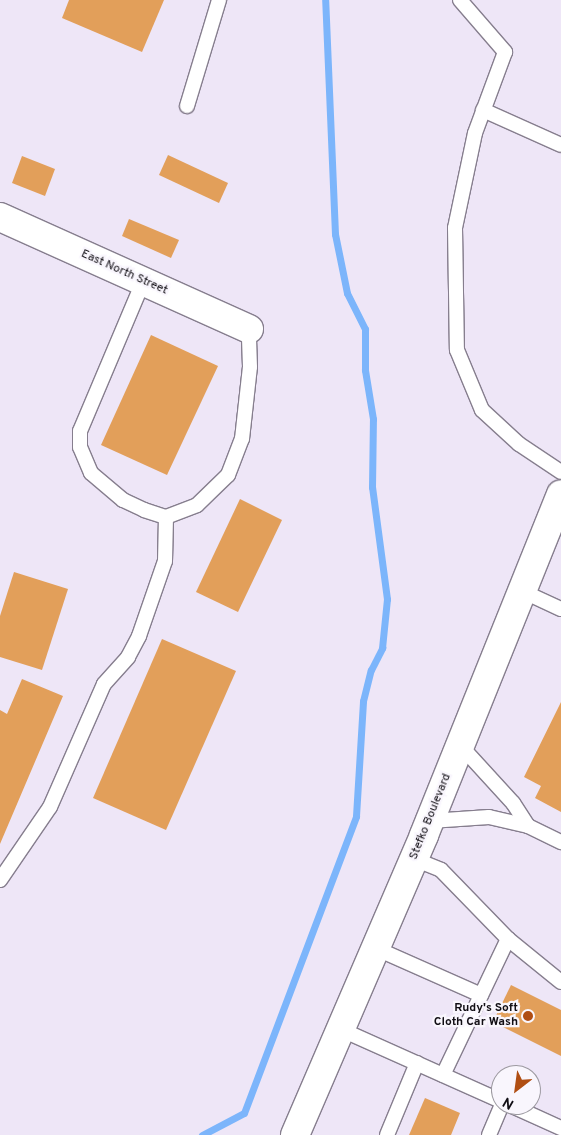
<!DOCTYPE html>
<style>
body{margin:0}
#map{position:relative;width:561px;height:1135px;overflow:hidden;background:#eee6f7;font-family:Overpass,sans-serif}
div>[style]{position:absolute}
.stream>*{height:7px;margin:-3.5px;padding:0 3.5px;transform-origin:3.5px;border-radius:3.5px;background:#7cb5fb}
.building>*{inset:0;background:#e29f5a}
.roads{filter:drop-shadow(1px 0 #867e8e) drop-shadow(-1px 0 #867e8e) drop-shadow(0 1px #867e8e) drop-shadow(0 -1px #867e8e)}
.lane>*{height:14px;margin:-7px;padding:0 7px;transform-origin:7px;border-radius:7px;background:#fff}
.street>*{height:28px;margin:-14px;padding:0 14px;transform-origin:14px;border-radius:14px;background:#fff}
.primary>*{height:28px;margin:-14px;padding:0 14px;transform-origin:14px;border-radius:14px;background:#fff}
.dots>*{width:14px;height:14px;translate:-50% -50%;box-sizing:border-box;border:2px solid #f9f6fd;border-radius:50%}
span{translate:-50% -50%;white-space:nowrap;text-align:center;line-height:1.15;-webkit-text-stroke:4.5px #f9f6fd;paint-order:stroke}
.street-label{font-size:12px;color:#110e14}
.poi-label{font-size:12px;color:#110e14;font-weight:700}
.right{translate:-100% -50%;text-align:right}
.north{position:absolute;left:491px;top:1065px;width:50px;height:50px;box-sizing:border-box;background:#f9f6fd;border:1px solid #9c99a0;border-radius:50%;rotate:210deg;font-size:14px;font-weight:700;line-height:20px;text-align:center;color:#110e14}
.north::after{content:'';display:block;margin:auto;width:18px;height:22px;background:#b04e13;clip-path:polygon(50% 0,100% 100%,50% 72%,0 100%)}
</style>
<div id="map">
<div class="stream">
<div style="left:202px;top:1135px;width:47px;rotate:-27.6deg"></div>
<div style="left:244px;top:1113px;width:317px;rotate:-69.3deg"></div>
<div style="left:356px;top:816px;width:115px;rotate:-86.5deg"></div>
<div style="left:363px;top:701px;width:32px;rotate:-76deg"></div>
<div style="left:371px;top:670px;width:25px;rotate:-63deg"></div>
<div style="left:382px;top:648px;width:49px;rotate:-84.2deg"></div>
<div style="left:387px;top:599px;width:113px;rotate:-97.6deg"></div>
<div style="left:372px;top:487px;width:68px;rotate:-89.2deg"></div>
<div style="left:373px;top:419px;width:50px;rotate:-99.3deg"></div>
<div style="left:365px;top:370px;width:41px;rotate:-90deg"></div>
<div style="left:365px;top:329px;width:40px;rotate:-116.6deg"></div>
<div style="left:347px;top:293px;width:60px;rotate:-101.5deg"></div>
<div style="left:335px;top:234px;width:234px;rotate:-92.4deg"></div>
</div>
<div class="building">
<div style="clip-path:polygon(69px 0,164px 0,142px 52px,62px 18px)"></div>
<div style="clip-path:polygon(168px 155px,228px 183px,219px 203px,159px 175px)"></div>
<div style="clip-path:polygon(22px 156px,55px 169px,45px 196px,12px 183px)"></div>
<div style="clip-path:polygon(129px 219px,179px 240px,171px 258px,122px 236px)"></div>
<div style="clip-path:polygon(151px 335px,218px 366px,167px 475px,101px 445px)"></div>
<div style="clip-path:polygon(240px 499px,282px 520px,238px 612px,196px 592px)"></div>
<div style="clip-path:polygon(14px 572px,68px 589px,42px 670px,0 657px,0 616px)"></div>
<div style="clip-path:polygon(162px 639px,236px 671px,166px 830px,93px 798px)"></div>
<div style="clip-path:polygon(22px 679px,63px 696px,0 844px,0 710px,7px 714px)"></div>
<div style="clip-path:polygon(561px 702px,561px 812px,535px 798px,541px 786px,524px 777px)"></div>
<div style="clip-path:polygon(511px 985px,561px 1010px,561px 1056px,493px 1022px)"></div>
<div style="clip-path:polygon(425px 1098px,460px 1113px,451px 1135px,409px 1135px)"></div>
</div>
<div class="roads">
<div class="lane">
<div style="left:460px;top:0;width:69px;rotate:49.1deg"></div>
<div style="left:505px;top:52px;width:86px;rotate:110.3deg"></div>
<div style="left:475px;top:133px;width:97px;rotate:101.9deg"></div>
<div style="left:455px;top:228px;width:122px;rotate:89.1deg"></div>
<div style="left:457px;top:350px;width:65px;rotate:67.4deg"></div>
<div style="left:482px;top:410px;width:50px;rotate:42.6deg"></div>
<div style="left:519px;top:444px;width:50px;rotate:33.7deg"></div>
<div style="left:187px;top:106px;width:111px;rotate:-73.2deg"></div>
<div style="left:483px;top:110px;width:85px;rotate:24.2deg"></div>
<div style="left:143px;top:282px;width:162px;rotate:112.9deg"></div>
<div style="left:80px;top:431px;width:16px;rotate:90deg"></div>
<div style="left:80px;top:447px;width:28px;rotate:67deg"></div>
<div style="left:91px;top:473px;width:42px;rotate:40.2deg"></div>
<div style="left:123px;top:500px;width:23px;rotate:25deg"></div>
<div style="left:144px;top:510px;width:23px;rotate:18deg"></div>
<div style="left:166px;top:517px;width:33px;rotate:-21deg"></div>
<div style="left:197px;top:505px;width:43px;rotate:-44.1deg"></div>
<div style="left:228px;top:475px;width:39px;rotate:-69deg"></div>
<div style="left:242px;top:439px;width:72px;rotate:-83.7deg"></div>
<div style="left:250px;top:367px;width:38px;rotate:-92deg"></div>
<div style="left:522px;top:591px;width:43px;rotate:24.8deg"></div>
<div style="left:430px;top:821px;width:59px;rotate:-3.9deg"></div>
<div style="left:489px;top:817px;width:40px;rotate:13deg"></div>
<div style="left:528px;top:826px;width:27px;rotate:-123deg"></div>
<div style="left:513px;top:803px;width:79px;rotate:-132.4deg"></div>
<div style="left:528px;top:826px;width:37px;rotate:26deg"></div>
<div style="left:414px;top:859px;width:29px;rotate:22deg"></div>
<div style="left:441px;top:870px;width:96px;rotate:45.8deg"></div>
<div style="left:508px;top:939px;width:68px;rotate:39.1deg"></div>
<div style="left:0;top:880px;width:88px;rotate:-55.6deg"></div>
<div style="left:50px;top:807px;width:134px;rotate:-66.3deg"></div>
<div style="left:104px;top:684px;width:36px;rotate:-48deg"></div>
<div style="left:128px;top:657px;width:24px;rotate:-62deg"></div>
<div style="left:139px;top:636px;width:79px;rotate:-70.9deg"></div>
<div style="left:165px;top:561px;width:44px;rotate:-88.7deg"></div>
<div style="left:375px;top:948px;width:116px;rotate:23.9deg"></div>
<div style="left:340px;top:1029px;width:176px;rotate:24.1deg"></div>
<div style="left:443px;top:1075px;width:151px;rotate:-64.5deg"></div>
<div style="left:510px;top:1105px;width:56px;rotate:24.3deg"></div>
<div style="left:387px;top:1135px;width:78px;rotate:-67.4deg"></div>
<div style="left:489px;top:1135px;width:33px;rotate:-67deg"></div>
</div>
<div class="street">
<div style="left:0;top:217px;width:273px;rotate:24.2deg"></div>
</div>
<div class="primary">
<div style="left:295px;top:1135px;width:327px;rotate:-66.7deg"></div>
<div style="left:424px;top:835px;width:367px;rotate:-68.1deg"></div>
</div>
</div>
<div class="dots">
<div style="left:528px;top:1016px;background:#b04e13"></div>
</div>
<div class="street-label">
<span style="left:124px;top:273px;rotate:24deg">East North Street</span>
<span style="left:431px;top:817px;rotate:-68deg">Stefko Boulevard</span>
</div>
<div class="poi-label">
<span class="right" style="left:518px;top:1016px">Rudy's Soft<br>Cloth Car Wash</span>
</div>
<div class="north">N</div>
</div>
